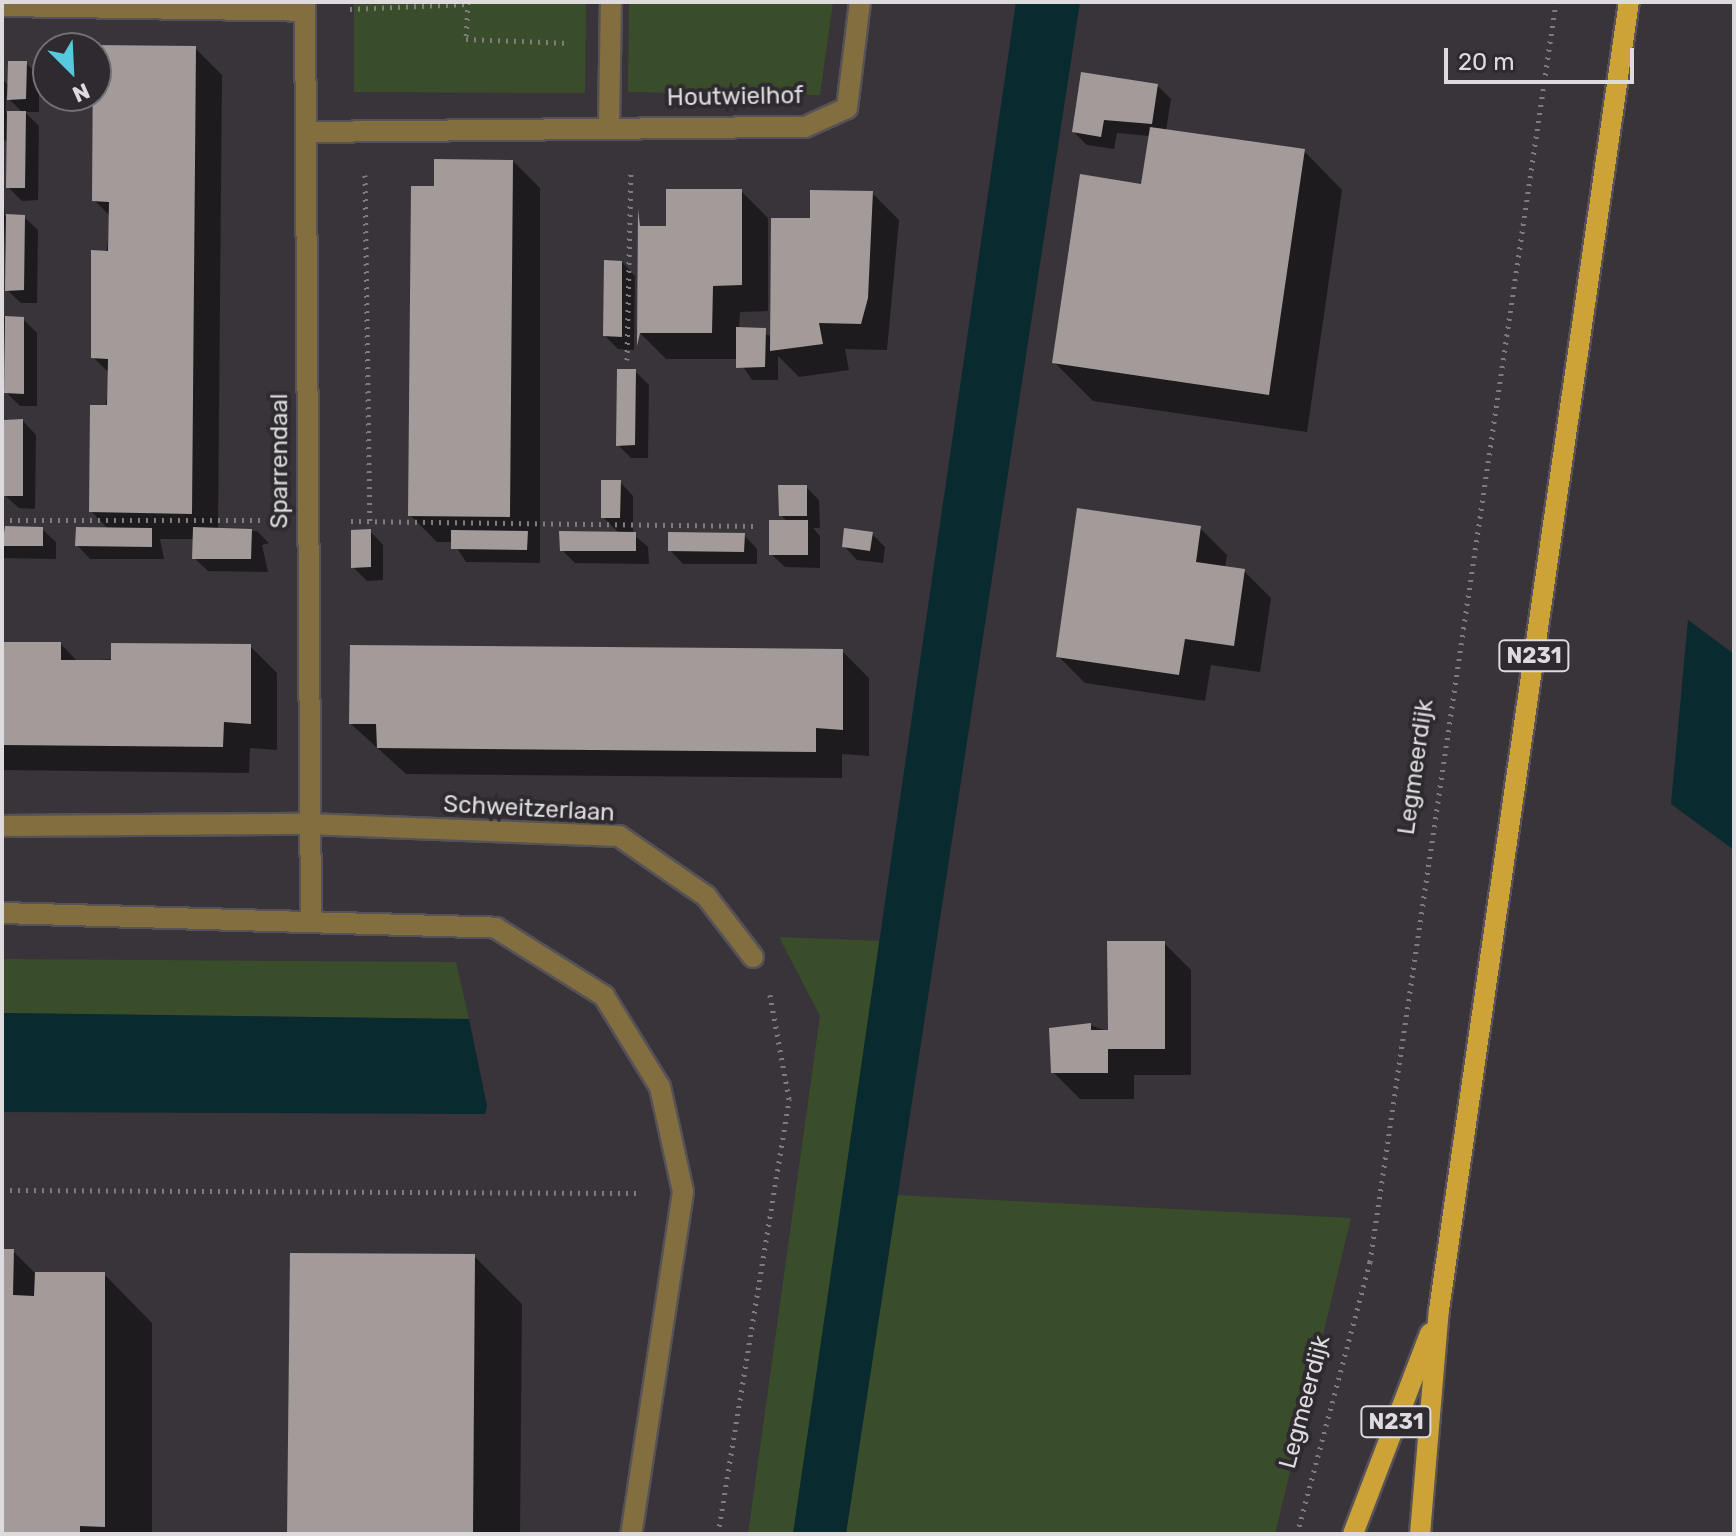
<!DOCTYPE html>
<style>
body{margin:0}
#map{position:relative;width:1736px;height:1536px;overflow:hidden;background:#383439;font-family:Rubik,sans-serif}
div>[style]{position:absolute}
.green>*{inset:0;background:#3a4d2b}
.water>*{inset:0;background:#092a2e}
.shadow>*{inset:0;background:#0007}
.building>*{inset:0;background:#a39b99}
.path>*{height:5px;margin-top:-2.5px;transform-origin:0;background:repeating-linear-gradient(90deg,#7f7c80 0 2px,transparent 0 8px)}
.roads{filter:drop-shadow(2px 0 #565257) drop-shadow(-2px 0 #565257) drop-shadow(0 2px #565257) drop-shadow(0 -2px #565257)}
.minor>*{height:20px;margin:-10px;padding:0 10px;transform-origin:10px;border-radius:10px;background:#826e3f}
.major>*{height:20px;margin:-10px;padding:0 10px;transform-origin:10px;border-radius:10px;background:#cda337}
span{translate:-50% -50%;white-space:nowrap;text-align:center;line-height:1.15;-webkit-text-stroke:8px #2e2a2f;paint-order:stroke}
.shield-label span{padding:2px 6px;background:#2e2a2f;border:2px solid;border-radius:6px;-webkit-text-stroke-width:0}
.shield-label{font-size:22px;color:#dddbde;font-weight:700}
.street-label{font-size:24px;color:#dddbde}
.frame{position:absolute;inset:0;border:4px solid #dddbde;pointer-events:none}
.north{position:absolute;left:32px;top:32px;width:80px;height:80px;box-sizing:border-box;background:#2e2a2f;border:2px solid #747175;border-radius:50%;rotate:156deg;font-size:22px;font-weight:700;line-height:32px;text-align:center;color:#dddbde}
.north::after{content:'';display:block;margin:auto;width:28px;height:36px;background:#55cadf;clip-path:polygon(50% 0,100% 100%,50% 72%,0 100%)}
.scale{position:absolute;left:1444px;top:48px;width:190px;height:36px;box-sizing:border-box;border:4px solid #dddbde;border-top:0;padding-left:10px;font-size:24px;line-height:28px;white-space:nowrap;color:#dddbde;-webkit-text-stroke:6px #2e2a2f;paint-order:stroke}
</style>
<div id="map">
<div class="green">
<div style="clip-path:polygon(354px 2px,586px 2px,585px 93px,354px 92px)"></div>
<div style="clip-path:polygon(629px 2px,833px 2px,820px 95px,628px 92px)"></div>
<div style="clip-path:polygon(779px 937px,882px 941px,793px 1534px,748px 1534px,820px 1016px)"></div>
<div style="clip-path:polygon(2px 959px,456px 962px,469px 1019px,2px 1013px)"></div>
<div style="clip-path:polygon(896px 1195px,1351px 1218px,1275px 1534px,846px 1534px)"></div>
</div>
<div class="water">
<div style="clip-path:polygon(1016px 2px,1080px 2px,846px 1534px,793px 1534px)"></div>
<div style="clip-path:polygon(1688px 620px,1734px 654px,1734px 850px,1671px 804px)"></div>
<div style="clip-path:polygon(2px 1013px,469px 1019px,487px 1106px,485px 1114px,2px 1112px)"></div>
</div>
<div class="shadow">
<div style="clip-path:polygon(195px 48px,222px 75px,218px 530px,257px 531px,269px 543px,262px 545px,268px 572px,208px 571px,194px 558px,194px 539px,160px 539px,164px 559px,90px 559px,77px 545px,109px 530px,91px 511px,110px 374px,93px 357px,111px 217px,94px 200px)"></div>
<div style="clip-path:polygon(evenodd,26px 63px,39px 76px,39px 112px,25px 112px,39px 126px,38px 200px,22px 201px,8px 187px,9px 141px,2px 140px,2px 79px,9px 86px,26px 63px,6px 96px,23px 113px,6px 113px,6px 96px)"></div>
<div style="clip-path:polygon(1157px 85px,1171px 99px,1166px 131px,1304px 151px,1342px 190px,1307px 432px,1093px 401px,1054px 362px,1143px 186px,1150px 136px,1117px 133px,1114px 149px,1087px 145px,1074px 132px)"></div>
<div style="clip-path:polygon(513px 161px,540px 188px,540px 563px,466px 562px,453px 542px,437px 542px,410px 515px)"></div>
<div style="clip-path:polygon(2px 182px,5px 216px,24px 217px,38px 230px,37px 303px,21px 303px,7px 290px)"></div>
<div style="clip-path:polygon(741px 191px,768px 218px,768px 311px,740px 312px,739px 329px,772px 336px,812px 220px,872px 193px,899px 220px,887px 350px,845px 349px,849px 370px,799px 377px,778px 356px,778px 380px,752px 380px,738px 359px,666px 359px,639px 332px,668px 228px)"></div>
<div style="clip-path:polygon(622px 262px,635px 276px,634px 350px,618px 349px,605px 336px)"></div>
<div style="clip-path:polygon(2px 286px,4px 318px,23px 319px,37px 333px,37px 406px,20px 406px,6px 392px)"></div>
<div style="clip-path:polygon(635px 371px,649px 385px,648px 458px,631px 458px,618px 445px)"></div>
<div style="clip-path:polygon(2px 390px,3px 422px,23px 421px,36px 435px,35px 509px,19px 508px,2px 493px)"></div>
<div style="clip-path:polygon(620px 482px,633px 496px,633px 534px,648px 547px,649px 564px,575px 563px,562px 550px,620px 534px,603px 517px)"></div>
<div style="clip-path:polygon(806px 487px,819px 500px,820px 528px,813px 528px,820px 536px,820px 568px,785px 567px,771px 554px,788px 522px,781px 515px)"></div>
<div style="clip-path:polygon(2px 528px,42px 529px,56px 542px,56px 559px,2px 558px)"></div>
<div style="clip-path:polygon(1200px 528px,1227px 555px,1225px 568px,1244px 571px,1271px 598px,1260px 672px,1211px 665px,1205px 701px,1085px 683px,1058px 656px)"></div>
<div style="clip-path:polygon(370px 531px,383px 545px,383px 580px,367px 581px,353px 567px)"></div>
<div style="clip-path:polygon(872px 534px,885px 547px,883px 563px,857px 560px,844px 546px)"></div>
<div style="clip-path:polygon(744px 535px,757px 549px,757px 564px,683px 564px,670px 550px)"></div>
<div style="clip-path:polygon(2px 644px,61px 644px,78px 662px,250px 646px,277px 673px,277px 750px,250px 748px,249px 773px,2px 770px)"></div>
<div style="clip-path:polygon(842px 651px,869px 678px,869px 756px,842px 754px,842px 778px,406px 774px,351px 724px)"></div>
<div style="clip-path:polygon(1164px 943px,1191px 970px,1191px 1075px,1134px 1075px,1134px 1099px,1080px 1099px,1053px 1072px,1090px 1025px,1110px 1032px)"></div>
<div style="clip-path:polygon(2px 1251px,13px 1251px,36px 1274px,104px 1274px,152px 1323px,152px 1534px,2px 1534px)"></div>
<div style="clip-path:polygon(474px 1256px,522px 1304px,520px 1534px,289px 1534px)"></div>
</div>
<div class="building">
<div style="clip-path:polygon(93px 45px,196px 46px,192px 514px,89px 512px,90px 405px,107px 405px,108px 359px,91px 358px,91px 250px,108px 251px,109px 202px,92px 201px)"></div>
<div style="clip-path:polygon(8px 61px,27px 61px,26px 99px,7px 100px)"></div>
<div style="clip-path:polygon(1081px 72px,1158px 84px,1152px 124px,1104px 120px,1101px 137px,1072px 132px)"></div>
<div style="clip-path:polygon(7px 111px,26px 111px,25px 188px,6px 188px)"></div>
<div style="clip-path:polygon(1150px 127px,1305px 149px,1269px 395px,1052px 363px,1080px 174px,1141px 184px)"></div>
<div style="clip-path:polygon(434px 159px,513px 160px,510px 517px,408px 516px,411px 186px,434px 186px)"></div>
<div style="clip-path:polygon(666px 189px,742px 189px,742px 285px,713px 286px,712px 333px,640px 333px,637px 346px,638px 209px,640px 226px,666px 226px)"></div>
<div style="clip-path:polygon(810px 190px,873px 191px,868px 298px,861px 324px,819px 323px,823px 344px,770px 351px,771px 218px,810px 218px)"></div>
<div style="clip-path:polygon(6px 214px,25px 215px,24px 290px,5px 291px)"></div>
<div style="clip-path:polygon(604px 260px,622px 261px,622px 337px,603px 336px)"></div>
<div style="clip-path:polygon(5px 316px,24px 317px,24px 394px,4px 393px)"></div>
<div style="clip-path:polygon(736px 327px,766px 328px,765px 367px,736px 368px)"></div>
<div style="clip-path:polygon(617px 369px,636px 369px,635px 445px,616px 446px)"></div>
<div style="clip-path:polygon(23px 419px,23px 496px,3px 496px,4px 420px)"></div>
<div style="clip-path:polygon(601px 480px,621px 480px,620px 518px,601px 518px)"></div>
<div style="clip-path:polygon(778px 485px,807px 485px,807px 516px,779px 516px)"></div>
<div style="clip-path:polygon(1077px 508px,1201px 526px,1196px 562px,1245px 569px,1234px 646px,1185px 639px,1179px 675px,1056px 657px)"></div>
<div style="clip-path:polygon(769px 520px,808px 520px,808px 555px,769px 555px)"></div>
<div style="clip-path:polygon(5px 526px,43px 527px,43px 546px,2px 546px)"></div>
<div style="clip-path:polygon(76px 527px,152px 528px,152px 547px,75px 546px)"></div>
<div style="clip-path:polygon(193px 527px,252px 529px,251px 559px,192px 559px)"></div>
<div style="clip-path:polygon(844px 528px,873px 532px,870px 551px,842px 547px)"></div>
<div style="clip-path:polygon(371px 529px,371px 567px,351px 568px,351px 530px)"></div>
<div style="clip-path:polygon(451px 530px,528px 531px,527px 550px,451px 549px)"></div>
<div style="clip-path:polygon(559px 531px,636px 532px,636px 551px,560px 551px)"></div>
<div style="clip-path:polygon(668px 532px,745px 533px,744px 552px,668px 551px)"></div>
<div style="clip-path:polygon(2px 642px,61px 642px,61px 660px,111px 660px,111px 643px,251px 644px,251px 724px,224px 722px,223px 747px,2px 745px)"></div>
<div style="clip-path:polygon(350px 645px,843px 649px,843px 730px,816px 728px,816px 752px,377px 748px,376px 724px,349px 724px)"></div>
<div style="clip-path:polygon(1107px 941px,1165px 941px,1165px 1049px,1108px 1049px,1108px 1073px,1051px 1073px,1049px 1028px,1091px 1023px,1091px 1030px,1108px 1030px)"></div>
<div style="clip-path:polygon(2px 1249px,14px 1249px,13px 1295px,34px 1296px,35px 1272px,105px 1272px,105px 1527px,80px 1526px,80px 1534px,2px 1534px)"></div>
<div style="clip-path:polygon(290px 1253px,475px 1254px,473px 1534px,287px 1534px)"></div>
</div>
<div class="path">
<div style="left:468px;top:2px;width:37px;rotate:93deg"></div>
<div style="left:466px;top:39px;width:103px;rotate:2.2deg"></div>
<div style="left:350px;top:9px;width:118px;rotate:-2.4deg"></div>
<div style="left:365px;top:175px;width:347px;rotate:89.2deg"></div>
<div style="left:627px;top:360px;width:187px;rotate:-88.8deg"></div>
<div style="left:2px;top:520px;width:263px"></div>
<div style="left:351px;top:521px;width:407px;rotate:0.7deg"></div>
<div style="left:2px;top:1190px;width:636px;rotate:0.27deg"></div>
<div style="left:718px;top:1534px;width:441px;rotate:-80.7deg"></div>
<div style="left:789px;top:1099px;width:106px;rotate:-100.4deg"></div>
<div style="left:1297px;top:1534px;width:282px;rotate:-75deg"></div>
<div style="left:1370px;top:1262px;width:1274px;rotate:-81.6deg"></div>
</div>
<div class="roads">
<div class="minor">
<div style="left:305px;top:2px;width:918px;rotate:89.63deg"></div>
<div style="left:2px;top:6px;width:303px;rotate:0.9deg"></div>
<div style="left:609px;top:124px;width:122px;rotate:-89.1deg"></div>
<div style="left:306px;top:132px;width:499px;rotate:-0.6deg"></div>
<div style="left:805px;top:127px;width:46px;rotate:-24.3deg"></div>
<div style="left:847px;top:108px;width:107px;rotate:-83deg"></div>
<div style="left:2px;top:826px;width:305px;rotate:-0.4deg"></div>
<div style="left:307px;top:824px;width:312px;rotate:2.2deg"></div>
<div style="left:619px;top:836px;width:106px;rotate:34.6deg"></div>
<div style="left:706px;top:896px;width:77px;rotate:52.4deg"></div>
<div style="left:2px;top:913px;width:494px;rotate:1.7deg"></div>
<div style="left:496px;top:928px;width:128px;rotate:32.2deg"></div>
<div style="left:604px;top:996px;width:107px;rotate:58.4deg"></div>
<div style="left:660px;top:1087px;width:107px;rotate:77.6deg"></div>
<div style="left:683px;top:1192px;width:346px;rotate:98.6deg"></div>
</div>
<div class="major">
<div style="left:1353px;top:1534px;width:215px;rotate:-69deg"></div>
<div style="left:1420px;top:1534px;width:225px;rotate:-85.2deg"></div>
<div style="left:1439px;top:1310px;width:1322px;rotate:-81.74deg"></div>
</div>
</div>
<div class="shield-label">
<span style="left:1534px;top:656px">N231</span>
<span style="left:1396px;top:1422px">N231</span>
</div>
<div class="street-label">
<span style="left:735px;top:97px;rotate:-1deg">Houtwielhof</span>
<span style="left:280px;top:461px;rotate:-90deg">Sparrendaal</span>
<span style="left:1416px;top:767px;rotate:-82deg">Legmeerdijk</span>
<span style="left:529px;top:809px;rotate:3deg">Schweitzerlaan</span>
<span style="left:1305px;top:1402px;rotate:-75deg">Legmeerdijk</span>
</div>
<div class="frame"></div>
<div class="north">N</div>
<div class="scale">20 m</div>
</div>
